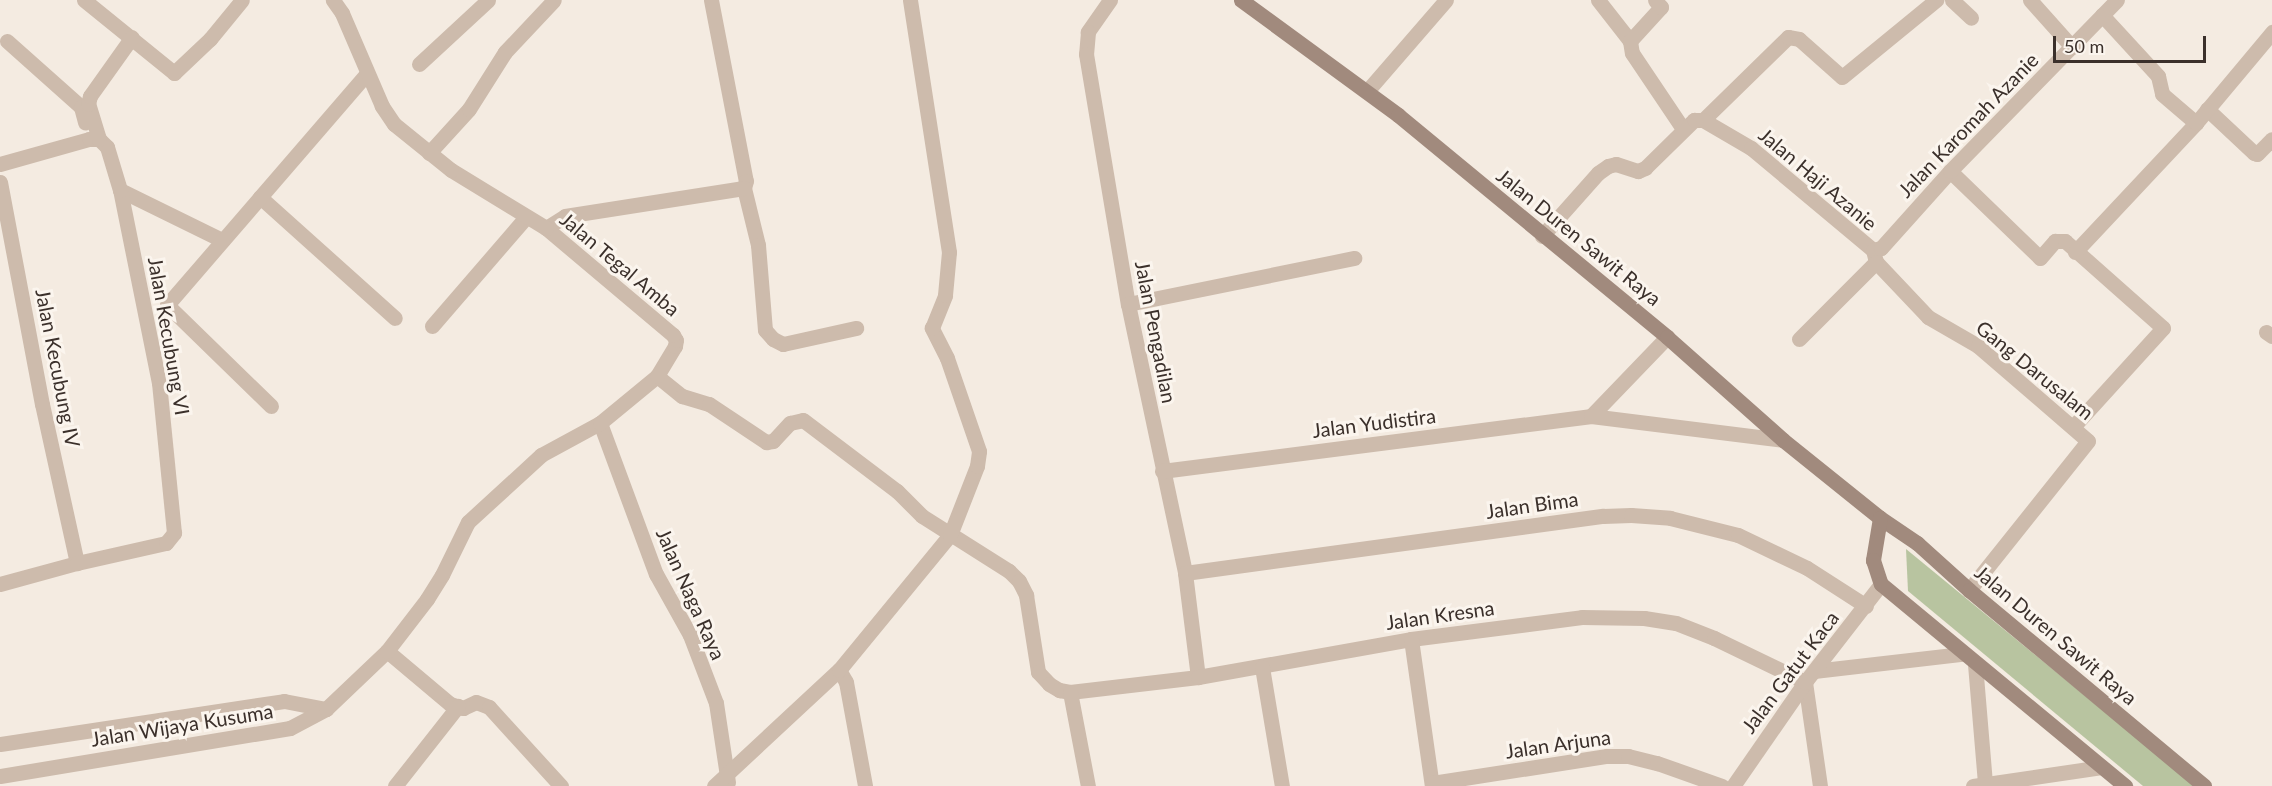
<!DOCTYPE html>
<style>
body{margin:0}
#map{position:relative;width:2272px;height:786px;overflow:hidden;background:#f4ebe1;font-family:Lato,sans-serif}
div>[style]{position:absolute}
.green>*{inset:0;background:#b8c4a0}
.street>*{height:15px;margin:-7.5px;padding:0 7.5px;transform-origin:7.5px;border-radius:7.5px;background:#cdbbac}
.secondary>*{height:15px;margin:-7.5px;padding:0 7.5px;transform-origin:7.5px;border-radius:7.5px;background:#a18a7d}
span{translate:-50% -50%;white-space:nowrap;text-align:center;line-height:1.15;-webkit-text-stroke:6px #fbf5ee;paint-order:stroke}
.street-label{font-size:20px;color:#3b302b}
.scale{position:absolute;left:2053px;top:36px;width:153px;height:27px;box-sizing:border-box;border:3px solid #3b302b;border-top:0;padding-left:8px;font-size:18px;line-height:21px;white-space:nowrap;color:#3b302b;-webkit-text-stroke:4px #fbf5ee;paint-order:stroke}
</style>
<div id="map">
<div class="green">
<div style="clip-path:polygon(1906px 549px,2195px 786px,2143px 786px,1908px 591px)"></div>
</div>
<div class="street">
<div style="left:84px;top:0;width:116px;rotate:39deg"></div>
<div style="left:174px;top:73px;width:50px;rotate:-43.4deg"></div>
<div style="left:210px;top:39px;width:50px;rotate:-50.6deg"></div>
<div style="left:711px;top:0;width:184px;rotate:79.1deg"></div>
<div style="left:746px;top:181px;width:7px;rotate:106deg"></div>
<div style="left:744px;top:188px;width:59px;rotate:76.2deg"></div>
<div style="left:758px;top:245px;width:85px;rotate:85.3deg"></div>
<div style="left:765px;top:330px;width:12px;rotate:48deg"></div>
<div style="left:773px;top:339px;width:11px;rotate:27deg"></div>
<div style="left:783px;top:344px;width:75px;rotate:-12.4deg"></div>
<div style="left:1110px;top:0;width:39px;rotate:125deg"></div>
<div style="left:1088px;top:32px;width:22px;rotate:95deg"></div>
<div style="left:1086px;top:54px;width:254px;rotate:80.5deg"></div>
<div style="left:1128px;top:304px;width:275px;rotate:78deg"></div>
<div style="left:1185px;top:573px;width:105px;rotate:82.9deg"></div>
<div style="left:1598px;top:0;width:52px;rotate:52deg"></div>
<div style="left:1630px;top:41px;width:12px;rotate:81deg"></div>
<div style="left:1632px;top:53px;width:92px;rotate:56.1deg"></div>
<div style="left:1952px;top:0;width:26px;rotate:43deg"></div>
<div style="left:2030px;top:0;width:63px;rotate:48.2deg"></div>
<div style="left:2102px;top:15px;width:83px;rotate:47.4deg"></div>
<div style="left:2158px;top:76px;width:18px;rotate:77deg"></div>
<div style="left:2162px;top:94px;width:45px;rotate:40.5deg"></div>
<div style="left:7px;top:41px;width:99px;rotate:41.7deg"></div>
<div style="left:81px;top:107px;width:16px;rotate:75deg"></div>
<div style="left:1630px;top:41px;width:46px;rotate:-47.6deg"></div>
<div style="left:1661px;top:7px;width:9px;rotate:-131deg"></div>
<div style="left:419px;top:64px;width:94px;rotate:-42.8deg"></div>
<div style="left:1368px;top:90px;width:119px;rotate:-49.1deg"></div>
<div style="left:2207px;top:109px;width:64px;rotate:43.1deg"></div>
<div style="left:2254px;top:153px;width:3px;rotate:18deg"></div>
<div style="left:2257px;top:154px;width:21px;rotate:-45deg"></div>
<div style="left:1703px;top:120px;width:119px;rotate:-44.3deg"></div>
<div style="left:1788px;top:37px;width:11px;rotate:10deg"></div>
<div style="left:1799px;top:39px;width:57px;rotate:41.5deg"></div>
<div style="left:1842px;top:77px;width:122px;rotate:-39.3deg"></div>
<div style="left:429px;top:153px;width:59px;rotate:-47.7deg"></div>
<div style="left:469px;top:109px;width:67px;rotate:-57.7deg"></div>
<div style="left:505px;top:52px;width:71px;rotate:-46.7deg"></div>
<div style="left:0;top:164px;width:92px;rotate:-15.7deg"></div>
<div style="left:89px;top:139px;width:10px"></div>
<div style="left:1950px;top:171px;width:125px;rotate:44deg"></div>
<div style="left:2040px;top:258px;width:23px;rotate:-49deg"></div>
<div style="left:2055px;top:241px;width:10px"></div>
<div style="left:2065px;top:241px;width:131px;rotate:41.6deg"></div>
<div style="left:2163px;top:328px;width:134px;rotate:132.3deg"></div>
<div style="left:0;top:182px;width:226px;rotate:79.3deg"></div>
<div style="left:42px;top:404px;width:163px;rotate:77.6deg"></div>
<div style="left:120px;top:190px;width:114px;rotate:26.1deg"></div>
<div style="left:260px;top:197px;width:181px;rotate:41.9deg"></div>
<div style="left:546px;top:228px;width:22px;rotate:-32deg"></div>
<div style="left:565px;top:216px;width:181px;rotate:-8.9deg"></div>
<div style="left:1542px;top:236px;width:84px;rotate:-48.4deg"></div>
<div style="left:1598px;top:173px;width:12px;rotate:-35deg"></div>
<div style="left:1608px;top:166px;width:8px;rotate:-14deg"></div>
<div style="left:1616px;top:164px;width:23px;rotate:18deg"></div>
<div style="left:1638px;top:171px;width:8px;rotate:-23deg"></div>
<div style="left:1645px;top:168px;width:69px;rotate:-44.4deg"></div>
<div style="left:1694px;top:120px;width:9px"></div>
<div style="left:1703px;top:120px;width:56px;rotate:30.3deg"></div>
<div style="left:1751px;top:148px;width:159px;rotate:39.9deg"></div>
<div style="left:1873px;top:250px;width:12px;rotate:76deg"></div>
<div style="left:1876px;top:262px;width:76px;rotate:46.6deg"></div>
<div style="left:1928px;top:317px;width:58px;rotate:30.1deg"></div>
<div style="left:1978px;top:346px;width:145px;rotate:40.8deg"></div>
<div style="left:2088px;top:441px;width:191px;rotate:128.6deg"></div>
<div style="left:1873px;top:250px;width:8px;rotate:-14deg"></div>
<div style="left:1881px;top:248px;width:103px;rotate:-48.1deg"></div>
<div style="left:1950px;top:171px;width:239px;rotate:-45.7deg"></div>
<div style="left:2075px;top:252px;width:177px;rotate:-46.8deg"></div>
<div style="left:2196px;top:123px;width:119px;rotate:-50.1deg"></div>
<div style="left:1128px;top:304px;width:231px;rotate:-11.5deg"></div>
<div style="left:432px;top:326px;width:144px;rotate:-49.2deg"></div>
<div style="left:2266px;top:332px;width:7px;rotate:34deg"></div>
<div style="left:1799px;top:339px;width:109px;rotate:-45deg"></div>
<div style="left:657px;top:376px;width:32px;rotate:39deg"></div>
<div style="left:682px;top:396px;width:28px;rotate:17deg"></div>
<div style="left:709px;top:404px;width:69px;rotate:33.7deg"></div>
<div style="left:766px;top:442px;width:7px;rotate:-8deg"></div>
<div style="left:773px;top:441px;width:25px;rotate:-47deg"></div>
<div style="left:790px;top:423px;width:13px;rotate:-13deg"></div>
<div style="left:803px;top:420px;width:118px;rotate:37.1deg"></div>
<div style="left:897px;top:491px;width:35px;rotate:45deg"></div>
<div style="left:922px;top:516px;width:103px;rotate:32.3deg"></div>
<div style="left:1009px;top:571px;width:14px;rotate:45deg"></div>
<div style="left:1019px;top:581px;width:16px;rotate:63deg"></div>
<div style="left:1026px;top:595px;width:78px;rotate:81.1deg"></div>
<div style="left:1038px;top:672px;width:16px;rotate:47deg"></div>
<div style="left:1049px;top:684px;width:12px;rotate:31deg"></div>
<div style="left:1059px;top:690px;width:11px;rotate:10deg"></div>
<div style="left:1070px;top:692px;width:129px;rotate:-6.7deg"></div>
<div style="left:1198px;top:677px;width:216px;rotate:-10.1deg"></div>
<div style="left:1411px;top:639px;width:172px;rotate:-7.3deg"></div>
<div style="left:1582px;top:617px;width:62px;rotate:0.9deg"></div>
<div style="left:1644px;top:618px;width:32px;rotate:9deg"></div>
<div style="left:1676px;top:623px;width:41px;rotate:21.5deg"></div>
<div style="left:1714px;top:638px;width:101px;rotate:25.8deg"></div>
<div style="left:1805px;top:682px;width:105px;rotate:81.8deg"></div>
<div style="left:271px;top:406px;width:145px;rotate:-135.8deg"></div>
<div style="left:167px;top:305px;width:306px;rotate:-49.2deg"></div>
<div style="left:1591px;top:416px;width:110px;rotate:-46.1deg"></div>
<div style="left:600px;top:423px;width:161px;rotate:69.7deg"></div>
<div style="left:656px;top:574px;width:70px;rotate:60.9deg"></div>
<div style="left:690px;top:635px;width:73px;rotate:69.1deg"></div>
<div style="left:716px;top:703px;width:80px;rotate:81.4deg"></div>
<div style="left:1162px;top:471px;width:433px;rotate:-7.3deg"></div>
<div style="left:1591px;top:416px;width:193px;rotate:7.1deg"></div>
<div style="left:1185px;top:573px;width:422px;rotate:-7.8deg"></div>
<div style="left:1603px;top:516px;width:28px;rotate:-2deg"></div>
<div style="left:1631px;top:515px;width:39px;rotate:4deg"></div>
<div style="left:1670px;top:518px;width:70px;rotate:14deg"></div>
<div style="left:1738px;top:535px;width:76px;rotate:25.6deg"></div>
<div style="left:1807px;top:568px;width:70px;rotate:32.8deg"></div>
<div style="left:0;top:584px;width:80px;rotate:-15.3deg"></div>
<div style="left:77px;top:563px;width:91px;rotate:-12.7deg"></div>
<div style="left:166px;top:543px;width:13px;rotate:-51deg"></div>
<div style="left:174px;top:533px;width:151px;rotate:-95.7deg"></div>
<div style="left:159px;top:383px;width:197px;rotate:-101.4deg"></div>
<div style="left:120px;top:190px;width:45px;rotate:-106.8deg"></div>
<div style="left:107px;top:147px;width:11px;rotate:-135deg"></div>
<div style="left:99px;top:139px;width:37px;rotate:-107deg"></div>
<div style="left:88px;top:104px;width:8px;rotate:-76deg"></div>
<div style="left:90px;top:96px;width:72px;rotate:-54.6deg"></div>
<div style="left:1411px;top:639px;width:148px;rotate:81.9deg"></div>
<div style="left:387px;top:651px;width:82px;rotate:40.1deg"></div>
<div style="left:450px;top:704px;width:14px;rotate:17deg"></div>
<div style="left:463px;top:708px;width:14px;rotate:-25deg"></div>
<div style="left:476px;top:702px;width:14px;rotate:21deg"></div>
<div style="left:489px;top:707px;width:107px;rotate:47.7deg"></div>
<div style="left:1975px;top:664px;width:120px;rotate:85.2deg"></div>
<div style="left:1262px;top:667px;width:121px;rotate:80.5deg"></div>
<div style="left:839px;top:670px;width:14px;rotate:60deg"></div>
<div style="left:846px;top:682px;width:106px;rotate:79.6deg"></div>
<div style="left:1814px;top:671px;width:149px;rotate:-6.6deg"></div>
<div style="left:1070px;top:692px;width:96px;rotate:79.2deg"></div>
<div style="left:0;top:744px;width:287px;rotate:-8.6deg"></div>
<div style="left:284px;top:701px;width:43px;rotate:10.8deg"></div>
<div style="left:0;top:776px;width:294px;rotate:-9.4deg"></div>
<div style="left:290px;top:728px;width:41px;rotate:-27.8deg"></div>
<div style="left:326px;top:709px;width:84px;rotate:-43.6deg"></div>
<div style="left:387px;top:651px;width:66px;rotate:-52.4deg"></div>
<div style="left:427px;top:599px;width:28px;rotate:-58deg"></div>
<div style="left:442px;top:575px;width:59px;rotate:-63.9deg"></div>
<div style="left:468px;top:522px;width:99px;rotate:-42.5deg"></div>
<div style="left:541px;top:455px;width:67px;rotate:-28.5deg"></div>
<div style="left:600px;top:423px;width:74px;rotate:-39.5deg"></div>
<div style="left:657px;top:376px;width:35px;rotate:-59deg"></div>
<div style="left:675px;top:346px;width:6px;rotate:-81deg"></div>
<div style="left:676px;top:340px;width:6px;rotate:-121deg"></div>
<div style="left:673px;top:335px;width:166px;rotate:-139.9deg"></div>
<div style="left:546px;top:228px;width:111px;rotate:-148.6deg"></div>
<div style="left:451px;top:170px;width:73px;rotate:-141.1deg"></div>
<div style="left:394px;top:124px;width:22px;rotate:-124deg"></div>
<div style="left:382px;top:106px;width:101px;rotate:-113.3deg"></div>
<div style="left:342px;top:13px;width:16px;rotate:-125deg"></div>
<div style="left:1432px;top:783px;width:177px;rotate:-8.8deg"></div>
<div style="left:1607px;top:756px;width:21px"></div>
<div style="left:1628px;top:756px;width:30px;rotate:14deg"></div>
<div style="left:1657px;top:763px;width:69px;rotate:19.5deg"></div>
<div style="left:395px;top:786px;width:102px;rotate:-51.8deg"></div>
<div style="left:714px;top:786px;width:171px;rotate:-42.9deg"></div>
<div style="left:839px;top:670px;width:175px;rotate:-50.6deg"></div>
<div style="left:950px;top:535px;width:74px;rotate:-68.6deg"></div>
<div style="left:977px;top:466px;width:15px;rotate:-82deg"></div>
<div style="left:979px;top:451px;width:98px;rotate:-109deg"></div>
<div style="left:947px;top:358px;width:34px;rotate:-117deg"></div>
<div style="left:932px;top:328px;width:35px;rotate:-68deg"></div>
<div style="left:945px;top:295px;width:43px;rotate:-84.7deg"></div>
<div style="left:949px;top:252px;width:255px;rotate:-98.8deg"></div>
<div style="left:1733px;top:786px;width:126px;rotate:-55.3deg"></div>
<div style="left:1805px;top:682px;width:124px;rotate:-52.2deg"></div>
<div style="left:1973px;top:786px;width:130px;rotate:-8.4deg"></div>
</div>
<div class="secondary">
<div style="left:1241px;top:0;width:195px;rotate:36.2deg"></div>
<div style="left:1398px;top:115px;width:349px;rotate:39.5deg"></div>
<div style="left:1667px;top:337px;width:155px;rotate:41.6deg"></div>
<div style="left:1783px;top:440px;width:124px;rotate:38.8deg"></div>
<div style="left:1880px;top:518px;width:45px;rotate:34deg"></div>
<div style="left:1917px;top:543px;width:70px;rotate:42.1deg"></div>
<div style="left:1969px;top:590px;width:306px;rotate:39.8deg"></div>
<div style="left:1880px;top:518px;width:43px;rotate:99.5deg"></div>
<div style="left:1873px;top:560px;width:25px;rotate:72deg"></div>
<div style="left:1881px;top:584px;width:317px;rotate:39.6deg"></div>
</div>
<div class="street-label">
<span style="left:1968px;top:125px;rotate:-46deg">Jalan Karomah Azanie</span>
<span style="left:1818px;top:179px;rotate:40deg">Jalan Haji Azanie</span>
<span style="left:1579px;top:237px;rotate:39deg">Jalan Duren Sawit Raya</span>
<span style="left:620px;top:264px;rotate:40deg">Jalan Tegal Amba</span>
<span style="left:1156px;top:332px;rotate:79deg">Jalan Pengadilan</span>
<span style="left:169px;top:336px;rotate:80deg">Jalan Kecubung VI</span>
<span style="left:58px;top:368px;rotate:79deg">Jalan Kecubung IV</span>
<span style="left:2035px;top:370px;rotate:39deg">Gang Darusalam</span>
<span style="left:1374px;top:423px;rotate:-7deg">Jalan Yudistira</span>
<span style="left:1532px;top:505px;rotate:-8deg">Jalan Bima</span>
<span style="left:691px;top:594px;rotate:66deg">Jalan Naga Raya</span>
<span style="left:1440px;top:615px;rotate:-8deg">Jalan Kresna</span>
<span style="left:2056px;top:635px;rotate:40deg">Jalan Duren Sawit Raya</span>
<span style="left:1790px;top:672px;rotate:-53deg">Jalan Gatut Kaca</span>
<span style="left:182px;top:725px;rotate:-9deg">Jalan Wijaya Kusuma</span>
<span style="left:1558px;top:744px;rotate:-8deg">Jalan Arjuna</span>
</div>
<div class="scale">50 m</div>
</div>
